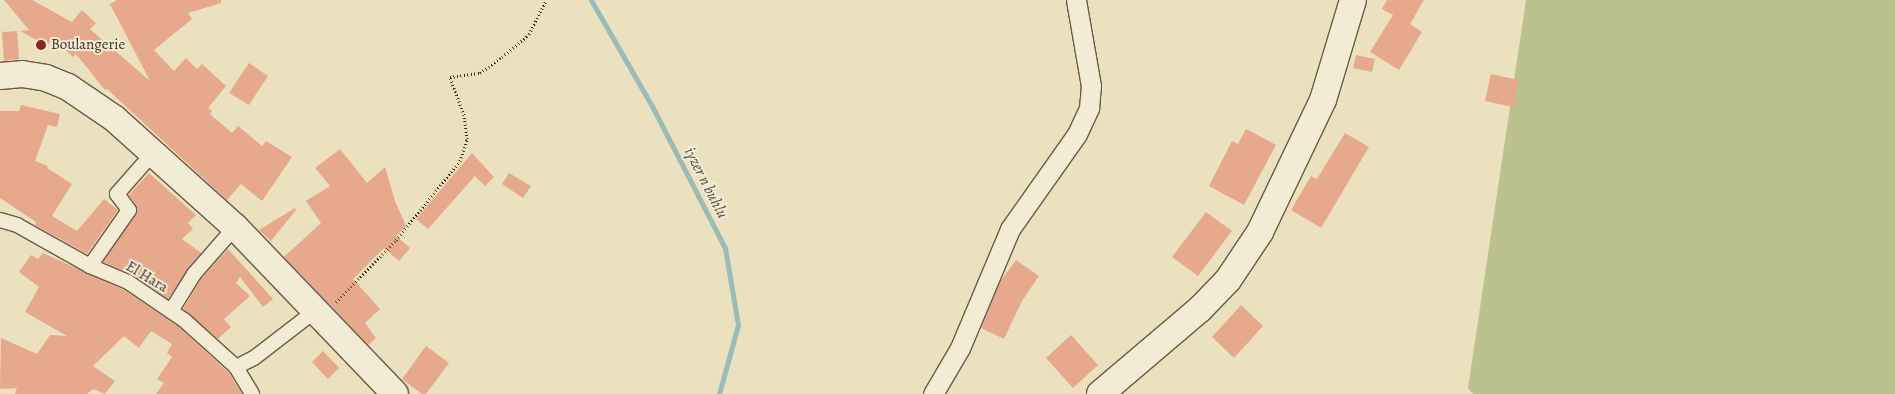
<!DOCTYPE html>
<meta charset="utf-8">
<style>
body{margin:0}
#map{position:relative;width:1895px;height:394px;overflow:hidden;background:#ece1be;font-family:Alegreya,serif}
div>[style]{position:absolute}
.green>*{inset:0;background:#bcc28f}
.stream>*{height:5px;margin:-2.5px;padding:0 2.5px;transform-origin:2.5px;border-radius:2.5px;background:#9abcb9}
.building>*{inset:0;background:#e6a98e}
.path>*{height:3px;margin-top:-1.5px;transform-origin:0;background:repeating-linear-gradient(90deg,#402d1f 0 1px,transparent 0 3.5px)}
.roads{filter:drop-shadow(1px 0 #6b5a47) drop-shadow(-1px 0 #6b5a47) drop-shadow(0 1px #6b5a47) drop-shadow(0 -1px #6b5a47)}
.pedestrian>*{height:14px;margin:-7px;padding:0 7px;transform-origin:7px;border-radius:7px;background:#f3ecd5}
.minor>*{height:19px;margin:-9.5px;padding:0 9.5px;transform-origin:9.5px;border-radius:9.5px;background:#f3ecd5}
.secondary>*{height:26px;margin:-13px;padding:0 13px;transform-origin:13px;border-radius:13px;background:#f3ecd5}
.dots>*{width:14px;height:14px;translate:-50% -50%;box-sizing:border-box;border:2px solid #f3ecd5;border-radius:50%}
span{translate:-50% -50%;white-space:nowrap;text-align:center;line-height:1.15;-webkit-text-stroke:4px #f3ecd5;paint-order:stroke}
.poi-label{font-size:15px;color:#402d1f}
.left{translate:0 -50%;text-align:left}
.street-label{font-size:15px;color:#402d1f}
.water-label{font-size:16px;color:#565146;font-style:italic}
</style>
<div id="map">
<div class="green">
<div style="clip-path:polygon(1526px 0,1895px 0,1895px 394px,1473px 394px,1468px 388px)"></div>
</div>
<div class="stream">
<div style="left:591px;top:0;width:122px;rotate:60.1deg"></div>
<div style="left:652px;top:106px;width:160px;rotate:62.8deg"></div>
<div style="left:725px;top:248px;width:78px;rotate:80.4deg"></div>
<div style="left:738px;top:325px;width:72px;rotate:105.4deg"></div>
</div>
<div class="building">
<div style="clip-path:polygon(4px 0,32px 0,72px 22px,82px 10px,96px 23px,90px 29px,150px 81px,110px 4px,117px 0,221px 0,221px 3px,188px 13px,192px 19px,154px 50px,174px 71px,186px 58px,197px 69px,202px 64px,226px 86px,208px 108px,212px 111px,210px 114px,232px 133px,238px 126px,262px 146px,266px 141px,292px 157px,262px 201px,241px 184px,227px 200px,107px 89px,105px 90px,76px 54px,73px 57px,52px 38px,47px 46px,20px 31px,29px 30px)"></div>
<div style="clip-path:polygon(1387px 0,1424px 0,1410px 24px,1422px 32px,1399px 70px,1370px 52px,1393px 15px,1382px 9px)"></div>
<div style="clip-path:polygon(17px 31px,19px 59px,4px 61px,2px 32px)"></div>
<div style="clip-path:polygon(1356px 55px,1375px 59px,1372px 72px,1353px 68px)"></div>
<div style="clip-path:polygon(249px 63px,268px 76px,249px 105px,229px 93px)"></div>
<div style="clip-path:polygon(1491px 74px,1519px 80px,1513px 107px,1485px 101px)"></div>
<div style="clip-path:polygon(21px 105px,60px 114px,57px 127px,48px 125px,35px 161px,48px 166px,47px 168px,72px 184px,52px 216px,77px 231px,104px 199px,118px 210px,87px 254px,35px 225px,36px 222px,0 198px,0 111px,19px 111px)"></div>
<div style="clip-path:polygon(1246px 129px,1276px 145px,1244px 205px,1209px 186px,1232px 141px,1238px 144px)"></div>
<div style="clip-path:polygon(1345px 133px,1369px 147px,1321px 228px,1291px 210px,1311px 176px,1317px 179px)"></div>
<div style="clip-path:polygon(340px 149px,367px 183px,385px 167px,395px 201px,406px 226px,396px 236px,410px 248px,399px 261px,384px 248px,353px 279px,380px 309px,365px 323px,376px 338px,368px 345px,284px 257px,321px 223px,306px 201px,330px 186px,315px 168px)"></div>
<div style="clip-path:polygon(472px 153px,494px 177px,485px 186px,475px 176px,428px 229px,416px 219px)"></div>
<div style="clip-path:polygon(149px 173px,196px 215px,188px 223px,193px 229px,182px 239px,201px 253px,168px 299px,133px 275px,103px 262px,136px 214px,136px 205px,129px 195px)"></div>
<div style="clip-path:polygon(509px 173px,531px 186px,523px 198px,502px 184px)"></div>
<div style="clip-path:polygon(295px 208px,296px 210px,271px 241px,259px 230px)"></div>
<div style="clip-path:polygon(1206px 212px,1232px 231px,1198px 276px,1172px 257px)"></div>
<div style="clip-path:polygon(228px 249px,273px 299px,263px 307px,240px 277px,236px 283px,250px 296px,224px 319px,231px 327px,218px 339px,183px 309px,201px 279px)"></div>
<div style="clip-path:polygon(43px 253px,124px 290px,179px 327px,229px 373px,242px 394px,156px 394px,164px 383px,157px 379px,172px 357px,167px 353px,172px 344px,151px 331px,139px 348px,124px 336px,93px 366px,115px 381px,105px 394px,93px 389px,87px 394px,15px 394px,17px 388px,0 389px,1px 338px,37px 354px,50px 335px,67px 336px,25px 312px,39px 287px,19px 272px,31px 255px,38px 259px)"></div>
<div style="clip-path:polygon(1016px 260px,1039px 276px,1022px 301px,1004px 339px,981px 328px,999px 283px)"></div>
<div style="clip-path:polygon(1241px 305px,1263px 326px,1234px 358px,1212px 337px)"></div>
<div style="clip-path:polygon(1071px 335px,1098px 365px,1073px 388px,1046px 358px)"></div>
<div style="clip-path:polygon(426px 346px,449px 363px,426px 394px,422px 394px,402px 379px)"></div>
<div style="clip-path:polygon(323px 351px,339px 368px,328px 379px,312px 362px)"></div>
</div>
<div class="path">
<div style="left:336px;top:302px;width:86px;rotate:-45.9deg"></div>
<div style="left:396px;top:240px;width:102px;rotate:-51deg"></div>
<div style="left:460px;top:161px;width:23px;rotate:-72deg"></div>
<div style="left:467px;top:139px;width:24px;rotate:-97deg"></div>
<div style="left:464px;top:115px;width:40px;rotate:-110.2deg"></div>
<div style="left:450px;top:77px;width:30px;rotate:-8deg"></div>
<div style="left:480px;top:73px;width:27px;rotate:-36deg"></div>
<div style="left:502px;top:57px;width:35px;rotate:-40deg"></div>
<div style="left:529px;top:34px;width:38px;rotate:-63deg"></div>
</div>
<div class="roads">
<div class="pedestrian">
<div style="left:0;top:220px;width:18px;rotate:16deg"></div>
<div style="left:17px;top:225px;width:84px;rotate:29.3deg"></div>
<div style="left:90px;top:266px;width:41px;rotate:22.8deg"></div>
<div style="left:128px;top:282px;width:68px;rotate:34.2deg"></div>
<div style="left:184px;top:320px;width:70px;rotate:42.1deg"></div>
<div style="left:236px;top:367px;width:31px;rotate:59deg"></div>
<div style="left:90px;top:266px;width:68px;rotate:-55.1deg"></div>
<div style="left:129px;top:210px;width:20px;rotate:-127deg"></div>
<div style="left:117px;top:194px;width:56px;rotate:-48.6deg"></div>
<div style="left:171px;top:311px;width:44px;rotate:-58.1deg"></div>
<div style="left:194px;top:274px;width:62px;rotate:-48.9deg"></div>
<div style="left:236px;top:367px;width:20px;rotate:-27deg"></div>
<div style="left:254px;top:358px;width:77px;rotate:-37.6deg"></div>
</div>
<div class="minor">
<div style="left:933px;top:394px;width:53px;rotate:-59.6deg"></div>
<div style="left:960px;top:348px;width:129px;rotate:-67.2deg"></div>
<div style="left:1010px;top:229px;width:116px;rotate:-54.8deg"></div>
<div style="left:1077px;top:134px;width:29px;rotate:-65deg"></div>
<div style="left:1089px;top:108px;width:22px;rotate:-85deg"></div>
<div style="left:1091px;top:86px;width:87px;rotate:-99.9deg"></div>
</div>
<div class="secondary">
<div style="left:0;top:76px;width:22px;rotate:-5deg"></div>
<div style="left:22px;top:74px;width:24px;rotate:9deg"></div>
<div style="left:46px;top:78px;width:24px;rotate:22deg"></div>
<div style="left:68px;top:87px;width:57px;rotate:34.2deg"></div>
<div style="left:115px;top:119px;width:161px;rotate:42deg"></div>
<div style="left:235px;top:227px;width:231px;rotate:46.2deg"></div>
<div style="left:1100px;top:394px;width:131px;rotate:-40.4deg"></div>
<div style="left:1200px;top:309px;width:40px;rotate:-46deg"></div>
<div style="left:1228px;top:280px;width:58px;rotate:-56.3deg"></div>
<div style="left:1260px;top:232px;width:146px;rotate:-64.5deg"></div>
<div style="left:1323px;top:100px;width:104px;rotate:-73.3deg"></div>
</div>
</div>
<div class="dots">
<div style="left:41px;top:45px;background:#8f2418"></div>
</div>
<div class="poi-label">
<span class="left" style="left:51px;top:45px">Boulangerie</span>
</div>
<div class="street-label">
<span style="left:147px;top:277px;rotate:31deg">El Hara</span>
</div>
<div class="water-label">
<span style="left:706px;top:183px;rotate:63deg">iγzer n buhlu</span>
</div>
</div>
